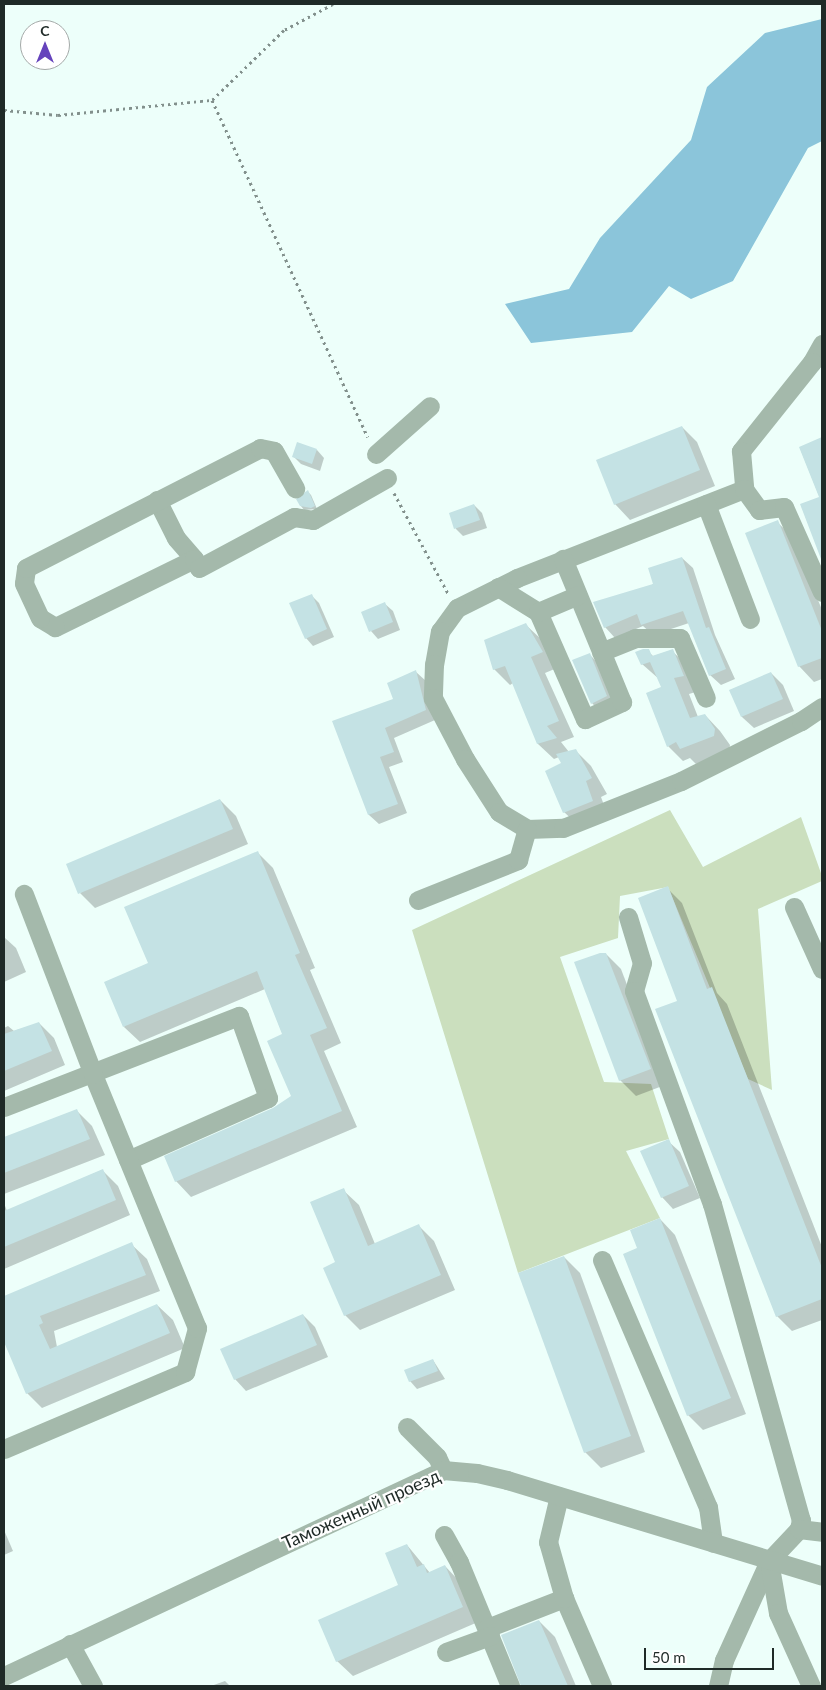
<!DOCTYPE html>
<meta charset="utf-8">
<style>
body{margin:0}
#map{position:relative;width:826px;height:1690px;overflow:hidden;background:#edfffa;font-family:Lato,sans-serif}
div>[style]{position:absolute}
.green>*{inset:0;background:#cbdfbe}
.water>*{inset:0;background:#8bc5da}
.shadow>*{inset:0;background:#0003}
.building>*{inset:0;background:#c4e2e4}
.path>*{height:3px;margin-top:-1.5px;transform-origin:0;background:repeating-linear-gradient(90deg,#82908c 0 2.5px,transparent 0 6.5px)}
.minor>*{height:19px;margin:-9.5px;padding:0 9.5px;transform-origin:9.5px;border-radius:9.5px;background:#a4b9ab}
span{translate:-50% -50%;white-space:nowrap;text-align:center;line-height:1.15;-webkit-text-stroke:4.5px #fff;paint-order:stroke}
.street-label{font-size:18px;color:#1f2a27}
.frame{position:absolute;inset:0;border:5px solid #1f2a27;pointer-events:none}
.north{position:absolute;left:20px;top:20px;width:50px;height:50px;box-sizing:border-box;background:#fff;border:1px solid #a5aaa9;border-radius:50%;rotate:0deg;font-size:14px;font-weight:700;line-height:20px;text-align:center;color:#1f2a27}
.north::after{content:'';display:block;margin:auto;width:18px;height:22px;background:#6543bc;clip-path:polygon(50% 0,100% 100%,50% 72%,0 100%)}
.scale{position:absolute;left:644px;top:1648px;width:130px;height:22px;box-sizing:border-box;border:2px solid #1f2a27;border-top:0;padding-left:6px;font-size:15px;line-height:18px;white-space:nowrap;color:#1f2a27;-webkit-text-stroke:4px #fff;paint-order:stroke}
</style>
<div id="map">
<div class="green">
<div style="clip-path:polygon(670px 810px,703px 867px,801px 817px,822px 876px,822px 881px,758px 909px,772px 1090px,748px 1079px,668px 887px,620px 896px,618px 938px,560px 957px,604px 1082px,651px 1084px,669px 1139px,626px 1151px,660px 1218px,518px 1273px,412px 930px)"></div>
</div>
<div class="water">
<div style="clip-path:polygon(822px 19px,822px 141px,808px 148px,733px 281px,691px 299px,669px 286px,632px 332px,531px 343px,505px 304px,569px 289px,600px 238px,691px 140px,707px 87px,765px 33px)"></div>
</div>
<div class="shadow">
<div style="clip-path:polygon(682px 427px,697px 442px,715px 486px,630px 520px,615px 504px)"></div>
<div style="clip-path:polygon(822px 439px,822px 559px,801px 505px,820px 498px,800px 448px)"></div>
<div style="clip-path:polygon(317px 450px,324px 458px,320px 471px,301px 464px,293px 456px)"></div>
<div style="clip-path:polygon(308px 492px,311px 495px,317px 509px,304px 510px,301px 506px)"></div>
<div style="clip-path:polygon(474px 505px,482px 513px,487px 528px,463px 536px,456px 529px,450px 514px)"></div>
<div style="clip-path:polygon(777px 522px,793px 537px,822px 610px,822px 679px,814px 682px,799px 666px)"></div>
<div style="clip-path:polygon(682px 558px,693px 568px,715px 635px,735px 679px,721px 685px,710px 675px,689px 623px,653px 635px,643px 626px,615px 638px,605px 627px)"></div>
<div style="clip-path:polygon(311px 595px,319px 603px,334px 637px,313px 646px,306px 638px)"></div>
<div style="clip-path:polygon(385px 604px,393px 611px,400px 630px,378px 639px,371px 631px)"></div>
<div style="clip-path:polygon(526px 625px,542px 640px,557px 668px,545px 673px,574px 737px,561px 742px,569px 752px,576px 751px,591px 766px,607px 794px,601px 797px,608px 816px,580px 827px,564px 812px,563px 764px,559px 757px,554px 759px,538px 744px,513px 683px,510px 685px,494px 669px)"></div>
<div style="clip-path:polygon(648px 651px,654px 657px,672px 651px,688px 666px,699px 691px,689px 694px,698px 717px,705px 715px,720px 731px,730px 745px,729px 751px,696px 764px,690px 758px,683px 761px,668px 746px,662px 688px,659px 679px,642px 664px)"></div>
<div style="clip-path:polygon(589px 654px,597px 662px,614px 704px,599px 711px,592px 703px)"></div>
<div style="clip-path:polygon(416px 672px,426px 681px,435px 720px,394px 738px,403px 762px,389px 767px,407px 813px,379px 824px,369px 815px,334px 722px,395px 700px)"></div>
<div style="clip-path:polygon(771px 673px,783px 685px,794px 711px,754px 728px,742px 717px,731px 690px)"></div>
<div style="clip-path:polygon(220px 800px,236px 816px,248px 844px,95px 908px,80px 893px)"></div>
<div style="clip-path:polygon(257px 852px,273px 868px,315px 968px,310px 970px,341px 1043px,324px 1051px,357px 1127px,191px 1197px,176px 1181px,293px 1097px,283px 1035px,265px 989px,140px 1042px,124px 1027px,150px 964px)"></div>
<div style="clip-path:polygon(667px 888px,682px 903px,717px 993px,727px 1004px,822px 1247px,822px 1320px,792px 1331px,777px 1316px,678px 1002px)"></div>
<div style="clip-path:polygon(4px 937px,16px 948px,26px 972px,4px 982px)"></div>
<div style="clip-path:polygon(606px 954px,621px 969px,665px 1085px,636px 1096px,620px 1080px)"></div>
<div style="clip-path:polygon(39px 1023px,54px 1038px,65px 1065px,4px 1091px,4px 1028px,8px 1026px,14px 1031px)"></div>
<div style="clip-path:polygon(77px 1111px,92px 1126px,105px 1155px,4px 1194px,4px 1139px)"></div>
<div style="clip-path:polygon(668px 1141px,680px 1152px,700px 1198px,673px 1209px,662px 1197px)"></div>
<div style="clip-path:polygon(102px 1170px,118px 1186px,130px 1215px,4px 1269px,4px 1203px,7px 1211px)"></div>
<div style="clip-path:polygon(343px 1190px,359px 1205px,375px 1244px,419px 1226px,434px 1241px,455px 1290px,360px 1330px,345px 1315px)"></div>
<div style="clip-path:polygon(660px 1219px,675px 1235px,746px 1414px,703px 1430px,688px 1415px,639px 1249px)"></div>
<div style="clip-path:polygon(131px 1244px,147px 1259px,160px 1291px,54px 1331px,57px 1347px,157px 1305px,173px 1320px,185px 1348px,42px 1408px,27px 1393px,4px 1339px,4px 1298px)"></div>
<div style="clip-path:polygon(564px 1257px,580px 1273px,645px 1452px,601px 1468px,585px 1452px)"></div>
<div style="clip-path:polygon(303px 1315px,315px 1327px,328px 1357px,246px 1391px,235px 1379px)"></div>
<div style="clip-path:polygon(433px 1360px,445px 1379px,417px 1389px,410px 1381px)"></div>
<div style="clip-path:polygon(4px 1530px,13px 1551px,4px 1555px)"></div>
<div style="clip-path:polygon(407px 1545px,430px 1573px,445px 1566px,460px 1582px,478px 1622px,353px 1676px,337px 1661px,400px 1586px)"></div>
<div style="clip-path:polygon(539px 1621px,555px 1637px,576px 1686px,522px 1686px,503px 1636px)"></div>
<div style="clip-path:polygon(225px 1681px,230px 1686px,211px 1686px)"></div>
</div>
<div class="building">
<div style="clip-path:polygon(682px 426px,700px 470px,614px 505px,596px 460px)"></div>
<div style="clip-path:polygon(822px 437px,822px 559px,821px 559px,800px 504px,819px 497px,799px 447px)"></div>
<div style="clip-path:polygon(297px 442px,317px 449px,312px 464px,292px 457px)"></div>
<div style="clip-path:polygon(308px 490px,315px 506px,311px 508px,300px 506px,296px 499px)"></div>
<div style="clip-path:polygon(474px 504px,480px 520px,454px 529px,449px 513px)"></div>
<div style="clip-path:polygon(778px 520px,822px 631px,822px 658px,798px 667px,745px 533px)"></div>
<div style="clip-path:polygon(682px 557px,706px 628px,709px 627px,726px 669px,709px 676px,683px 611px,641px 625px,637px 614px,604px 628px,593px 602px,653px 584px,648px 568px)"></div>
<div style="clip-path:polygon(312px 594px,327px 629px,305px 639px,289px 603px)"></div>
<div style="clip-path:polygon(385px 602px,393px 622px,369px 632px,361px 612px)"></div>
<div style="clip-path:polygon(526px 623px,543px 652px,531px 657px,559px 721px,547px 726px,557px 738px,537px 744px,505px 666px,493px 670px,484px 640px)"></div>
<div style="clip-path:polygon(643px 649px,649px 649px,652px 656px,673px 649px,684px 676px,674px 678px,690px 718px,705px 714px,715px 729px,714px 736px,680px 749px,676px 742px,667px 747px,646px 693px,661px 687px,650px 662px,641px 665px,635px 652px)"></div>
<div style="clip-path:polygon(590px 653px,607px 696px,591px 704px,572px 660px)"></div>
<div style="clip-path:polygon(416px 670px,426px 710px,385px 728px,394px 752px,380px 757px,398px 804px,368px 815px,332px 721px,393px 699px,387px 683px)"></div>
<div style="clip-path:polygon(771px 672px,783px 699px,741px 717px,729px 690px)"></div>
<div style="clip-path:polygon(576px 749px,592px 778px,586px 781px,593px 801px,563px 813px,545px 771px,561px 763px,556px 754px)"></div>
<div style="clip-path:polygon(220px 799px,233px 829px,78px 894px,66px 864px)"></div>
<div style="clip-path:polygon(258px 851px,300px 953px,295px 955px,327px 1028px,310px 1035px,342px 1111px,175px 1182px,164px 1156px,273px 1108px,291px 1096px,267px 1041px,282px 1034px,257px 971px,123px 1027px,104px 982px,148px 963px,124px 907px)"></div>
<div style="clip-path:polygon(668px 886px,707px 989px,712px 987px,822px 1268px,822px 1299px,776px 1317px,655px 1009px,677px 1001px,638px 898px)"></div>
<div style="clip-path:polygon(600px 953px,606px 953px,651px 1069px,619px 1081px,574px 962px)"></div>
<div style="clip-path:polygon(39px 1022px,52px 1051px,4px 1071px,4px 1034px)"></div>
<div style="clip-path:polygon(77px 1109px,90px 1139px,4px 1173px,4px 1137px)"></div>
<div style="clip-path:polygon(669px 1139px,689px 1186px,661px 1198px,640px 1151px)"></div>
<div style="clip-path:polygon(103px 1169px,116px 1200px,4px 1247px,4px 1211px)"></div>
<div style="clip-path:polygon(344px 1188px,368px 1246px,419px 1224px,441px 1275px,344px 1316px,323px 1268px,335px 1262px,310px 1202px)"></div>
<div style="clip-path:polygon(660px 1218px,731px 1398px,687px 1416px,623px 1254px,637px 1248px,630px 1230px)"></div>
<div style="clip-path:polygon(132px 1242px,146px 1275px,40px 1316px,43px 1323px,39px 1325px,50px 1349px,157px 1304px,170px 1333px,26px 1394px,4px 1342px,4px 1296px)"></div>
<div style="clip-path:polygon(564px 1256px,631px 1436px,584px 1453px,518px 1273px)"></div>
<div style="clip-path:polygon(303px 1314px,317px 1345px,234px 1380px,220px 1349px)"></div>
<div style="clip-path:polygon(433px 1359px,438px 1371px,409px 1382px,404px 1370px)"></div>
<div style="clip-path:polygon(407px 1544px,417px 1567px,424px 1564px,427px 1573px,445px 1565px,463px 1607px,336px 1662px,318px 1620px,398px 1585px,385px 1553px)"></div>
<div style="clip-path:polygon(539px 1620px,568px 1686px,521px 1686px,501px 1635px)"></div>
</div>
<div class="path">
<div style="left:333px;top:4px;width:55px;rotate:152deg"></div>
<div style="left:284px;top:30px;width:100px;rotate:135.8deg"></div>
<div style="left:212px;top:100px;width:371px;rotate:65.2deg"></div>
<div style="left:4px;top:110px;width:54px;rotate:5.3deg"></div>
<div style="left:58px;top:115px;width:155px;rotate:-5.6deg"></div>
<div style="left:394px;top:493px;width:116px;rotate:61.7deg"></div>
</div>
<div class="minor">
<div style="left:822px;top:344px;width:21px;rotate:119deg"></div>
<div style="left:812px;top:362px;width:114px;rotate:128.6deg"></div>
<div style="left:741px;top:451px;width:38px;rotate:85deg"></div>
<div style="left:744px;top:489px;width:244px;rotate:158.6deg"></div>
<div style="left:517px;top:578px;width:67px;rotate:153.4deg"></div>
<div style="left:457px;top:608px;width:29px;rotate:126deg"></div>
<div style="left:440px;top:631px;width:34px;rotate:100deg"></div>
<div style="left:434px;top:664px;width:34px;rotate:92deg"></div>
<div style="left:433px;top:698px;width:69px;rotate:62.3deg"></div>
<div style="left:465px;top:759px;width:63px;rotate:57.3deg"></div>
<div style="left:499px;top:812px;width:33px;rotate:31deg"></div>
<div style="left:527px;top:829px;width:36px;rotate:-2deg"></div>
<div style="left:563px;top:828px;width:127px;rotate:-21.7deg"></div>
<div style="left:681px;top:781px;width:134px;rotate:-26.6deg"></div>
<div style="left:801px;top:721px;width:25px;rotate:-34deg"></div>
<div style="left:376px;top:454px;width:72px;rotate:-41.6deg"></div>
<div style="left:744px;top:489px;width:26px;rotate:54deg"></div>
<div style="left:759px;top:510px;width:25px;rotate:-7deg"></div>
<div style="left:784px;top:507px;width:93px;rotate:65.9deg"></div>
<div style="left:157px;top:500px;width:42px;rotate:63.4deg"></div>
<div style="left:176px;top:538px;width:28px;rotate:49deg"></div>
<div style="left:194px;top:559px;width:155px;rotate:153.9deg"></div>
<div style="left:55px;top:627px;width:17px;rotate:-149deg"></div>
<div style="left:40px;top:618px;width:38px;rotate:-115deg"></div>
<div style="left:24px;top:583px;width:15px;rotate:-82deg"></div>
<div style="left:26px;top:568px;width:263px;rotate:-27.1deg"></div>
<div style="left:260px;top:448px;width:14px;rotate:12deg"></div>
<div style="left:274px;top:451px;width:43px;rotate:60.4deg"></div>
<div style="left:706px;top:504px;width:123px;rotate:69.1deg"></div>
<div style="left:194px;top:559px;width:10px;rotate:61deg"></div>
<div style="left:199px;top:568px;width:108px;rotate:-28.2deg"></div>
<div style="left:294px;top:517px;width:19px;rotate:9deg"></div>
<div style="left:313px;top:520px;width:85px;rotate:-29.6deg"></div>
<div style="left:498px;top:587px;width:47px;rotate:32deg"></div>
<div style="left:538px;top:612px;width:117px;rotate:66.3deg"></div>
<div style="left:585px;top:719px;width:41px;rotate:-24.7deg"></div>
<div style="left:622px;top:702px;width:155px;rotate:-112.4deg"></div>
<div style="left:538px;top:612px;width:43px;rotate:-23deg"></div>
<div style="left:601px;top:652px;width:37px;rotate:-22deg"></div>
<div style="left:635px;top:638px;width:45px"></div>
<div style="left:680px;top:638px;width:65px;rotate:66.6deg"></div>
<div style="left:418px;top:900px;width:108px;rotate:-21.8deg"></div>
<div style="left:518px;top:860px;width:32px;rotate:-74deg"></div>
<div style="left:794px;top:907px;width:68px;rotate:65.7deg"></div>
<div style="left:628px;top:917px;width:48px;rotate:73.1deg"></div>
<div style="left:642px;top:963px;width:29px;rotate:106deg"></div>
<div style="left:634px;top:991px;width:227px;rotate:69.9deg"></div>
<div style="left:712px;top:1204px;width:328px;rotate:74.3deg"></div>
<div style="left:801px;top:1520px;width:9px;rotate:103deg"></div>
<div style="left:799px;top:1529px;width:44px;rotate:133.2deg"></div>
<div style="left:769px;top:1561px;width:109px;rotate:114.4deg"></div>
<div style="left:724px;top:1660px;width:27px;rotate:103deg"></div>
<div style="left:4px;top:1107px;width:252px;rotate:-21.2deg"></div>
<div style="left:239px;top:1016px;width:87px;rotate:70.5deg"></div>
<div style="left:268px;top:1098px;width:153px;rotate:156.1deg"></div>
<div style="left:602px;top:1260px;width:269px;rotate:66.8deg"></div>
<div style="left:708px;top:1507px;width:36px;rotate:82deg"></div>
<div style="left:407px;top:1427px;width:42px;rotate:45deg"></div>
<div style="left:437px;top:1457px;width:14px;rotate:65deg"></div>
<div style="left:4px;top:1449px;width:197px;rotate:-23deg"></div>
<div style="left:185px;top:1372px;width:46px;rotate:-74.7deg"></div>
<div style="left:197px;top:1328px;width:274px;rotate:-112.3deg"></div>
<div style="left:93px;top:1074px;width:193px;rotate:-111deg"></div>
<div style="left:799px;top:1529px;width:23px;rotate:7deg"></div>
<div style="left:444px;top:1535px;width:31px;rotate:61deg"></div>
<div style="left:459px;top:1562px;width:134px;rotate:67.6deg"></div>
<div style="left:769px;top:1561px;width:53px;rotate:80.2deg"></div>
<div style="left:778px;top:1613px;width:80px;rotate:65.7deg"></div>
<div style="left:564px;top:1598px;width:96px;rotate:66.6deg"></div>
<div style="left:487px;top:1628px;width:83px;rotate:-21.3deg"></div>
<div style="left:564px;top:1598px;width:58px;rotate:-105.9deg"></div>
<div style="left:548px;top:1542px;width:47px;rotate:-76.6deg"></div>
<div style="left:70px;top:1644px;width:48px;rotate:61.3deg"></div>
<div style="left:446px;top:1652px;width:47px;rotate:-20deg"></div>
<div style="left:4px;top:1676px;width:485px;rotate:-25.1deg"></div>
<div style="left:443px;top:1470px;width:34px;rotate:5deg"></div>
<div style="left:477px;top:1473px;width:31px;rotate:13deg"></div>
<div style="left:507px;top:1480px;width:329px;rotate:16.9deg"></div>
</div>
<div class="street-label">
<span style="left:361px;top:1509px;rotate:-24deg">Таможенный проезд</span>
</div>
<div class="frame"></div>
<div class="north">С</div>
<div class="scale">50 m</div>
</div>
